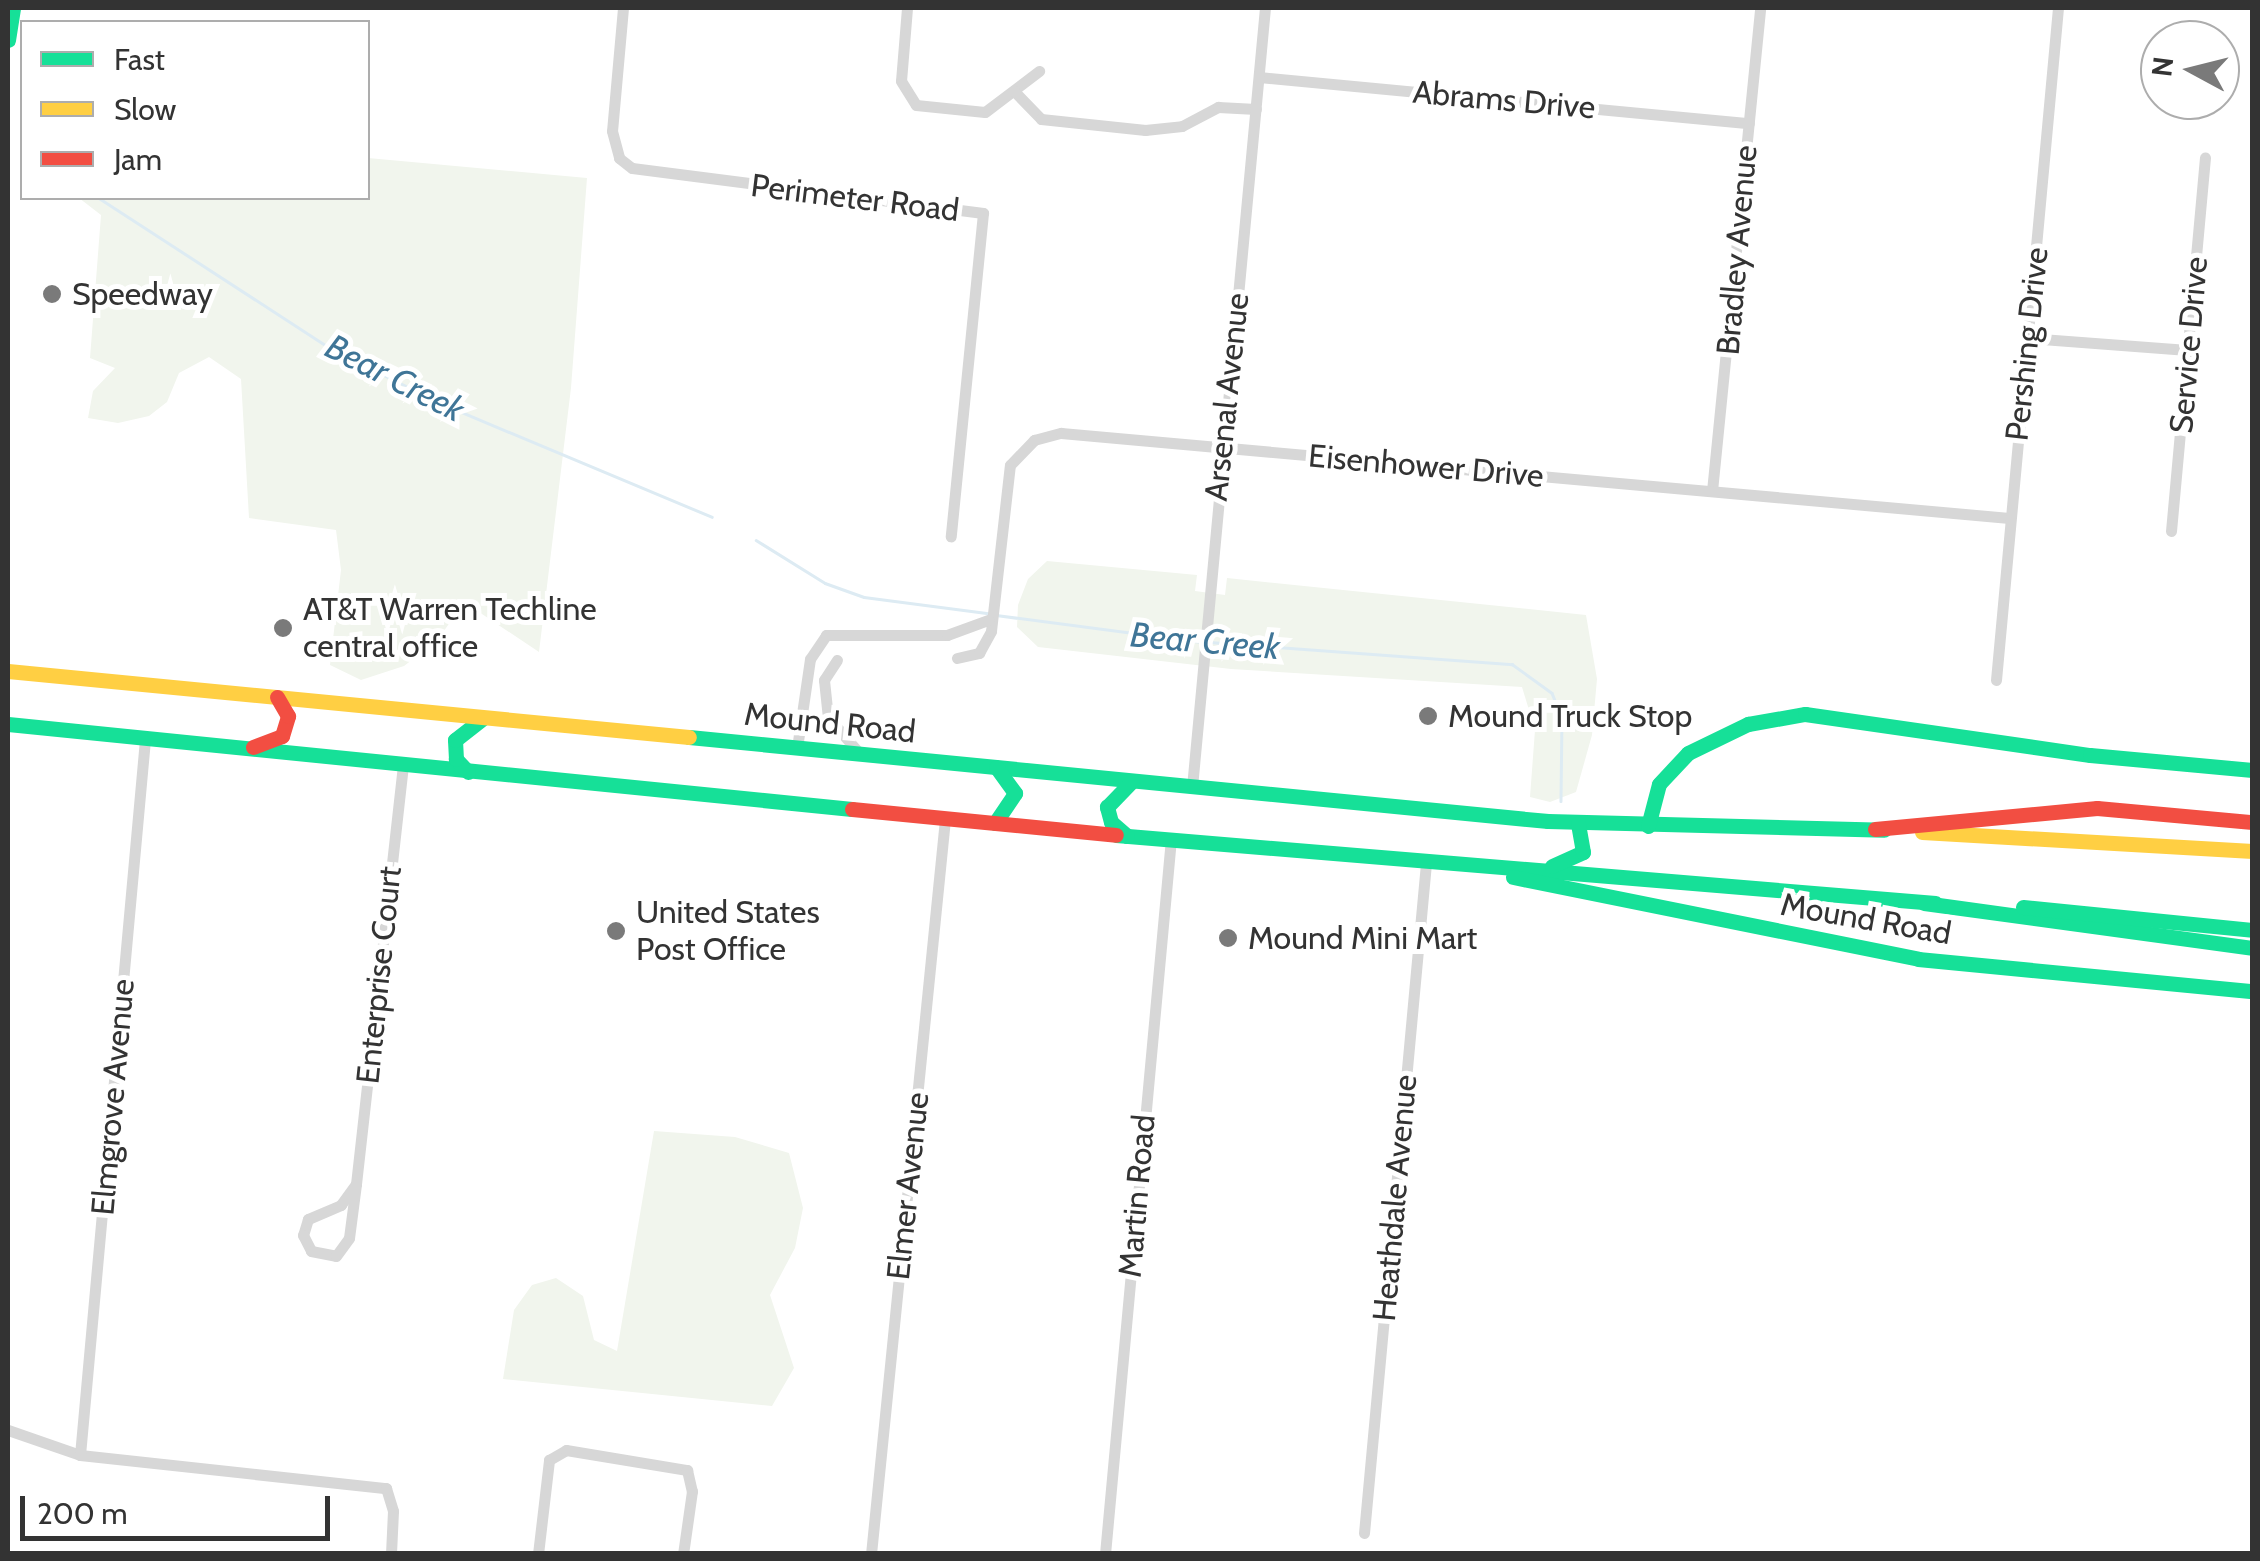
<!DOCTYPE html>
<style>
body{margin:0}
#map{position:relative;width:2260px;height:1561px;overflow:hidden;background:#fff;font-family:Cabin,sans-serif}
div>[style]{position:absolute}
.green>*{inset:0;background:#f1f5ed}
.stream>*{height:2.5px;margin:-1.25px;padding:0 1.25px;transform-origin:1.25px;border-radius:1.25px;background:#ddebf3}
.street>*{height:11px;margin:-5.5px;padding:0 5.5px;transform-origin:5.5px;border-radius:5.5px;background:#d7d7d7}
.fast>*{height:15px;margin:-7.5px;padding:0 7.5px;transform-origin:7.5px;border-radius:7.5px;background:#16e098}
.slow>*{height:15px;margin:-7.5px;padding:0 7.5px;transform-origin:7.5px;border-radius:7.5px;background:#ffcf43}
.jam>*{height:15px;margin:-7.5px;padding:0 7.5px;transform-origin:7.5px;border-radius:7.5px;background:#f24e42}
.dots>*{width:28px;height:28px;translate:-50% -50%;box-sizing:border-box;border:5px solid #fff;border-radius:50%}
span{translate:-50% -50%;white-space:nowrap;text-align:center;line-height:1.15;-webkit-text-stroke:10px #fff;paint-order:stroke}
.street-label{font-size:32px;color:#333}
.poi-label{font-size:32px;color:#333}
.left{translate:0 -50%;text-align:left}
.water-label{font-size:35px;color:#3f7597;font-style:italic}
.frame{position:absolute;inset:0;border:10px solid #333;pointer-events:none}
.legend{position:absolute;left:20px;top:20px;width:350px;height:180px;box-sizing:border-box;background:#fff;border:2px solid #adadad;margin:0;padding:12px 18px;list-style:none;font-size:30px;color:#333}
.legend li{display:flex;align-items:center;gap:20px;height:50px}
.legend b{width:50px;border:2px solid #adadad}
.north{position:absolute;left:2140px;top:20px;width:100px;height:100px;box-sizing:border-box;background:#fff;border:2px solid #adadad;border-radius:50%;rotate:277deg;font-size:28px;font-weight:700;line-height:40px;text-align:center;color:#333}
.north::after{content:'';display:block;margin:auto;width:35px;height:45px;background:#7a7a7a;clip-path:polygon(50% 0,100% 100%,50% 72%,0 100%)}
.scale{position:absolute;left:20px;top:1496px;width:310px;height:45px;box-sizing:border-box;border:5px solid #333;border-top:0;padding-left:12px;font-size:30px;line-height:35px;white-space:nowrap;color:#333;-webkit-text-stroke:8px #fff;paint-order:stroke}
</style>
<div id="map">
<div class="green">
<div style="clip-path:polygon(368px 158px,587px 178px,571px 388px,539px 652px,464px 602px,437px 641px,404px 666px,361px 680px,330px 665px,341px 570px,336px 530px,249px 518px,241px 379px,209px 357px,179px 373px,167px 402px,149px 416px,118px 423px,88px 418px,93px 391px,115px 368px,90px 358px,101px 215px,79px 198px,368px 198px)"></div>
<div style="clip-path:polygon(1047px 561px,1197px 575px,1195px 591px,1225px 595px,1227px 578px,1586px 615px,1597px 679px,1592px 735px,1576px 792px,1550px 802px,1530px 797px,1535px 730px,1522px 687px,1231px 669px,1038px 647px,1017px 627px,1018px 605px,1028px 579px)"></div>
<div style="clip-path:polygon(654px 1131px,735px 1137px,789px 1153px,803px 1208px,795px 1248px,770px 1295px,794px 1368px,772px 1406px,503px 1379px,514px 1310px,532px 1285px,556px 1278px,583px 1296px,594px 1340px,617px 1351px)"></div>
</div>
<div class="stream">
<div style="left:99px;top:198px;width:279px;rotate:33deg"></div>
<div style="left:333px;top:350px;width:127px;rotate:26.2deg"></div>
<div style="left:447px;top:406px;width:287px;rotate:22.7deg"></div>
<div style="left:756px;top:540px;width:81px;rotate:31.9deg"></div>
<div style="left:825px;top:583px;width:41px;rotate:19.7deg"></div>
<div style="left:864px;top:597px;width:125px;rotate:7.4deg"></div>
<div style="left:996px;top:615px;width:207px;rotate:7.5deg"></div>
<div style="left:1209px;top:642px;width:304px;rotate:4.2deg"></div>
<div style="left:1512px;top:664px;width:49px;rotate:35.9deg"></div>
<div style="left:1552px;top:693px;width:27px;rotate:68deg"></div>
<div style="left:1562px;top:718px;width:83px;rotate:90.7deg"></div>
</div>
<div class="street">
<div style="left:623px;top:8px;width:123px;rotate:95.1deg"></div>
<div style="left:612px;top:131px;width:28px;rotate:75deg"></div>
<div style="left:619px;top:158px;width:16px;rotate:38deg"></div>
<div style="left:632px;top:168px;width:354px;rotate:7.3deg"></div>
<div style="left:983px;top:213px;width:325px;rotate:95.7deg"></div>
<div style="left:907px;top:8px;width:73px;rotate:94.7deg"></div>
<div style="left:901px;top:81px;width:28px;rotate:58deg"></div>
<div style="left:916px;top:105px;width:69px;rotate:5.8deg"></div>
<div style="left:985px;top:112px;width:68px;rotate:-37.2deg"></div>
<div style="left:1259px;top:77px;width:492px;rotate:5.4deg"></div>
<div style="left:1014px;top:91px;width:39px;rotate:46deg"></div>
<div style="left:1041px;top:119px;width:105px;rotate:6deg"></div>
<div style="left:1145px;top:130px;width:37px;rotate:-6deg"></div>
<div style="left:1182px;top:126px;width:41px;rotate:-27.8deg"></div>
<div style="left:1218px;top:107px;width:38px;rotate:3deg"></div>
<div style="left:2027px;top:338px;width:161px;rotate:4.3deg"></div>
<div style="left:1712px;top:491px;width:485px;rotate:-84.3deg"></div>
<div style="left:2171px;top:531px;width:375px;rotate:-84.8deg"></div>
<div style="left:957px;top:658px;width:23px;rotate:-13deg"></div>
<div style="left:979px;top:653px;width:25px;rotate:-61deg"></div>
<div style="left:991px;top:631px;width:167px;rotate:-83.5deg"></div>
<div style="left:1010px;top:465px;width:35px;rotate:-46deg"></div>
<div style="left:1034px;top:440px;width:28px;rotate:-15deg"></div>
<div style="left:1061px;top:433px;width:952px;rotate:5.12deg"></div>
<div style="left:837px;top:660px;width:24px;rotate:123deg"></div>
<div style="left:824px;top:680px;width:37px;rotate:84deg"></div>
<div style="left:828px;top:717px;width:49px;rotate:49.1deg"></div>
<div style="left:1996px;top:680px;width:675px;rotate:-84.73deg"></div>
<div style="left:797px;top:748px;width:90px;rotate:-81.7deg"></div>
<div style="left:810px;top:659px;width:29px;rotate:-56deg"></div>
<div style="left:826px;top:635px;width:121px"></div>
<div style="left:947px;top:635px;width:44px;rotate:-20.1deg"></div>
<div style="left:1192px;top:787px;width:782px;rotate:-84.65deg"></div>
<div style="left:356px;top:1184px;width:26px;rotate:126deg"></div>
<div style="left:341px;top:1205px;width:36px;rotate:157deg"></div>
<div style="left:308px;top:1219px;width:17px;rotate:107deg"></div>
<div style="left:303px;top:1235px;width:18px;rotate:63deg"></div>
<div style="left:311px;top:1251px;width:25px;rotate:11deg"></div>
<div style="left:336px;top:1256px;width:22px;rotate:-54deg"></div>
<div style="left:349px;top:1238px;width:54px;rotate:-82.6deg"></div>
<div style="left:356px;top:1184px;width:421px;rotate:-83.6deg"></div>
<div style="left:8px;top:1430px;width:76px;rotate:19.1deg"></div>
<div style="left:80px;top:1455px;width:308px;rotate:6.2deg"></div>
<div style="left:386px;top:1488px;width:24px;rotate:73deg"></div>
<div style="left:393px;top:1511px;width:43px;rotate:92.7deg"></div>
<div style="left:80px;top:1455px;width:718px;rotate:-84.81deg"></div>
<div style="left:1364px;top:1533px;width:673px;rotate:-84.71deg"></div>
<div style="left:538px;top:1554px;width:95px;rotate:-83.3deg"></div>
<div style="left:549px;top:1460px;width:20px;rotate:-30deg"></div>
<div style="left:566px;top:1450px;width:123px;rotate:9.4deg"></div>
<div style="left:687px;top:1470px;width:22px;rotate:77deg"></div>
<div style="left:692px;top:1491px;width:64px;rotate:98.1deg"></div>
<div style="left:871px;top:1554px;width:739px;rotate:-84.25deg"></div>
<div style="left:1105px;top:1554px;width:718px;rotate:-84.73deg"></div>
</div>
<div class="fast">
<div style="left:8px;top:40px;width:32px;rotate:-81deg"></div>
<div style="left:8px;top:724px;width:848px;rotate:5.75deg"></div>
<div style="left:689px;top:737px;width:863px;rotate:5.59deg"></div>
<div style="left:1548px;top:821px;width:336px;rotate:1.5deg"></div>
<div style="left:468px;top:772px;width:18px;rotate:-133deg"></div>
<div style="left:456px;top:759px;width:19px;rotate:-93deg"></div>
<div style="left:455px;top:740px;width:36px;rotate:-38deg"></div>
<div style="left:995px;top:823px;width:36px;rotate:-56deg"></div>
<div style="left:1015px;top:793px;width:32px;rotate:-126deg"></div>
<div style="left:1648px;top:826px;width:43px;rotate:-75.3deg"></div>
<div style="left:1659px;top:784px;width:42px;rotate:-46.9deg"></div>
<div style="left:1688px;top:753px;width:67px;rotate:-25.8deg"></div>
<div style="left:1748px;top:724px;width:58px;rotate:-10deg"></div>
<div style="left:1805px;top:714px;width:288px;rotate:8.2deg"></div>
<div style="left:2090px;top:755px;width:163px;rotate:5.3deg"></div>
<div style="left:1116px;top:835px;width:822px;rotate:4.75deg"></div>
<div style="left:1127px;top:836px;width:21px;rotate:-139deg"></div>
<div style="left:1111px;top:822px;width:16px;rotate:-105deg"></div>
<div style="left:1107px;top:807px;width:36px;rotate:-46deg"></div>
<div style="left:1552px;top:866px;width:34px;rotate:-24deg"></div>
<div style="left:1583px;top:852px;width:29px;rotate:-100deg"></div>
<div style="left:1513px;top:877px;width:413px;rotate:11.4deg"></div>
<div style="left:1918px;top:959px;width:336px;rotate:5.5deg"></div>
<div style="left:1924px;top:903px;width:331px;rotate:7.8deg"></div>
<div style="left:2023px;top:907px;width:230px;rotate:5.7deg"></div>
</div>
<div class="slow">
<div style="left:8px;top:671px;width:684px;rotate:5.54deg"></div>
<div style="left:1922px;top:832px;width:331px;rotate:3.3deg"></div>
</div>
<div class="jam">
<div style="left:253px;top:747px;width:31px;rotate:-21deg"></div>
<div style="left:282px;top:736px;width:21px;rotate:-73deg"></div>
<div style="left:288px;top:716px;width:22px;rotate:-120deg"></div>
<div style="left:852px;top:809px;width:265px;rotate:5.6deg"></div>
<div style="left:1875px;top:829px;width:223px;rotate:-5.4deg"></div>
<div style="left:2097px;top:808px;width:156px;rotate:5.2deg"></div>
</div>
<div class="dots">
<div style="left:52px;top:294px;background:#7a7a7a"></div>
<div style="left:283px;top:628px;background:#7a7a7a"></div>
<div style="left:1428px;top:716px;background:#7a7a7a"></div>
<div style="left:616px;top:931px;background:#7a7a7a"></div>
<div style="left:1228px;top:938px;background:#7a7a7a"></div>
</div>
<div class="street-label">
<span style="left:1504px;top:100px;rotate:5deg">Abrams Drive</span>
<span style="left:855px;top:198px;rotate:7deg">Perimeter Road</span>
<span style="left:1737px;top:250px;rotate:-85deg">Bradley Avenue</span>
<span style="left:2027px;top:344px;rotate:-84deg">Pershing Drive</span>
<span style="left:2189px;top:345px;rotate:-85deg">Service Drive</span>
<span style="left:1227px;top:397px;rotate:-84deg">Arsenal Avenue</span>
<span style="left:1426px;top:466px;rotate:5deg">Eisenhower Drive</span>
<span style="left:830px;top:723px;rotate:6deg">Mound Road</span>
<span style="left:1866px;top:919px;rotate:10deg">Mound Road</span>
<span style="left:379px;top:975px;rotate:-84deg">Enterprise Court</span>
<span style="left:113px;top:1097px;rotate:-85deg">Elmgrove Avenue</span>
<span style="left:908px;top:1186px;rotate:-84deg">Elmer Avenue</span>
<span style="left:1137px;top:1196px;rotate:-85deg">Martin Road</span>
<span style="left:1395px;top:1198px;rotate:-85deg">Heathdale Avenue</span>
</div>
<div class="poi-label">
<span class="left" style="left:72px;top:294px">Speedway</span>
<span class="left" style="left:303px;top:628px">AT&amp;T Warren Techline<br>central office</span>
<span class="left" style="left:1448px;top:716px">Mound Truck Stop</span>
<span class="left" style="left:636px;top:931px">United States<br>Post Office</span>
<span class="left" style="left:1248px;top:938px">Mound Mini Mart</span>
</div>
<div class="water-label">
<span style="left:395px;top:378px;rotate:27deg">Bear Creek</span>
<span style="left:1205px;top:641px;rotate:5deg">Bear Creek</span>
</div>
<div class="frame"></div>
<ul class="legend">
<li><b style="height:12px;background:#16e098"></b>Fast</li>
<li><b style="height:12px;background:#ffcf43"></b>Slow</li>
<li><b style="height:12px;background:#f24e42"></b>Jam</li>
</ul>
<div class="north">N</div>
<div class="scale">200 m</div>
</div>
